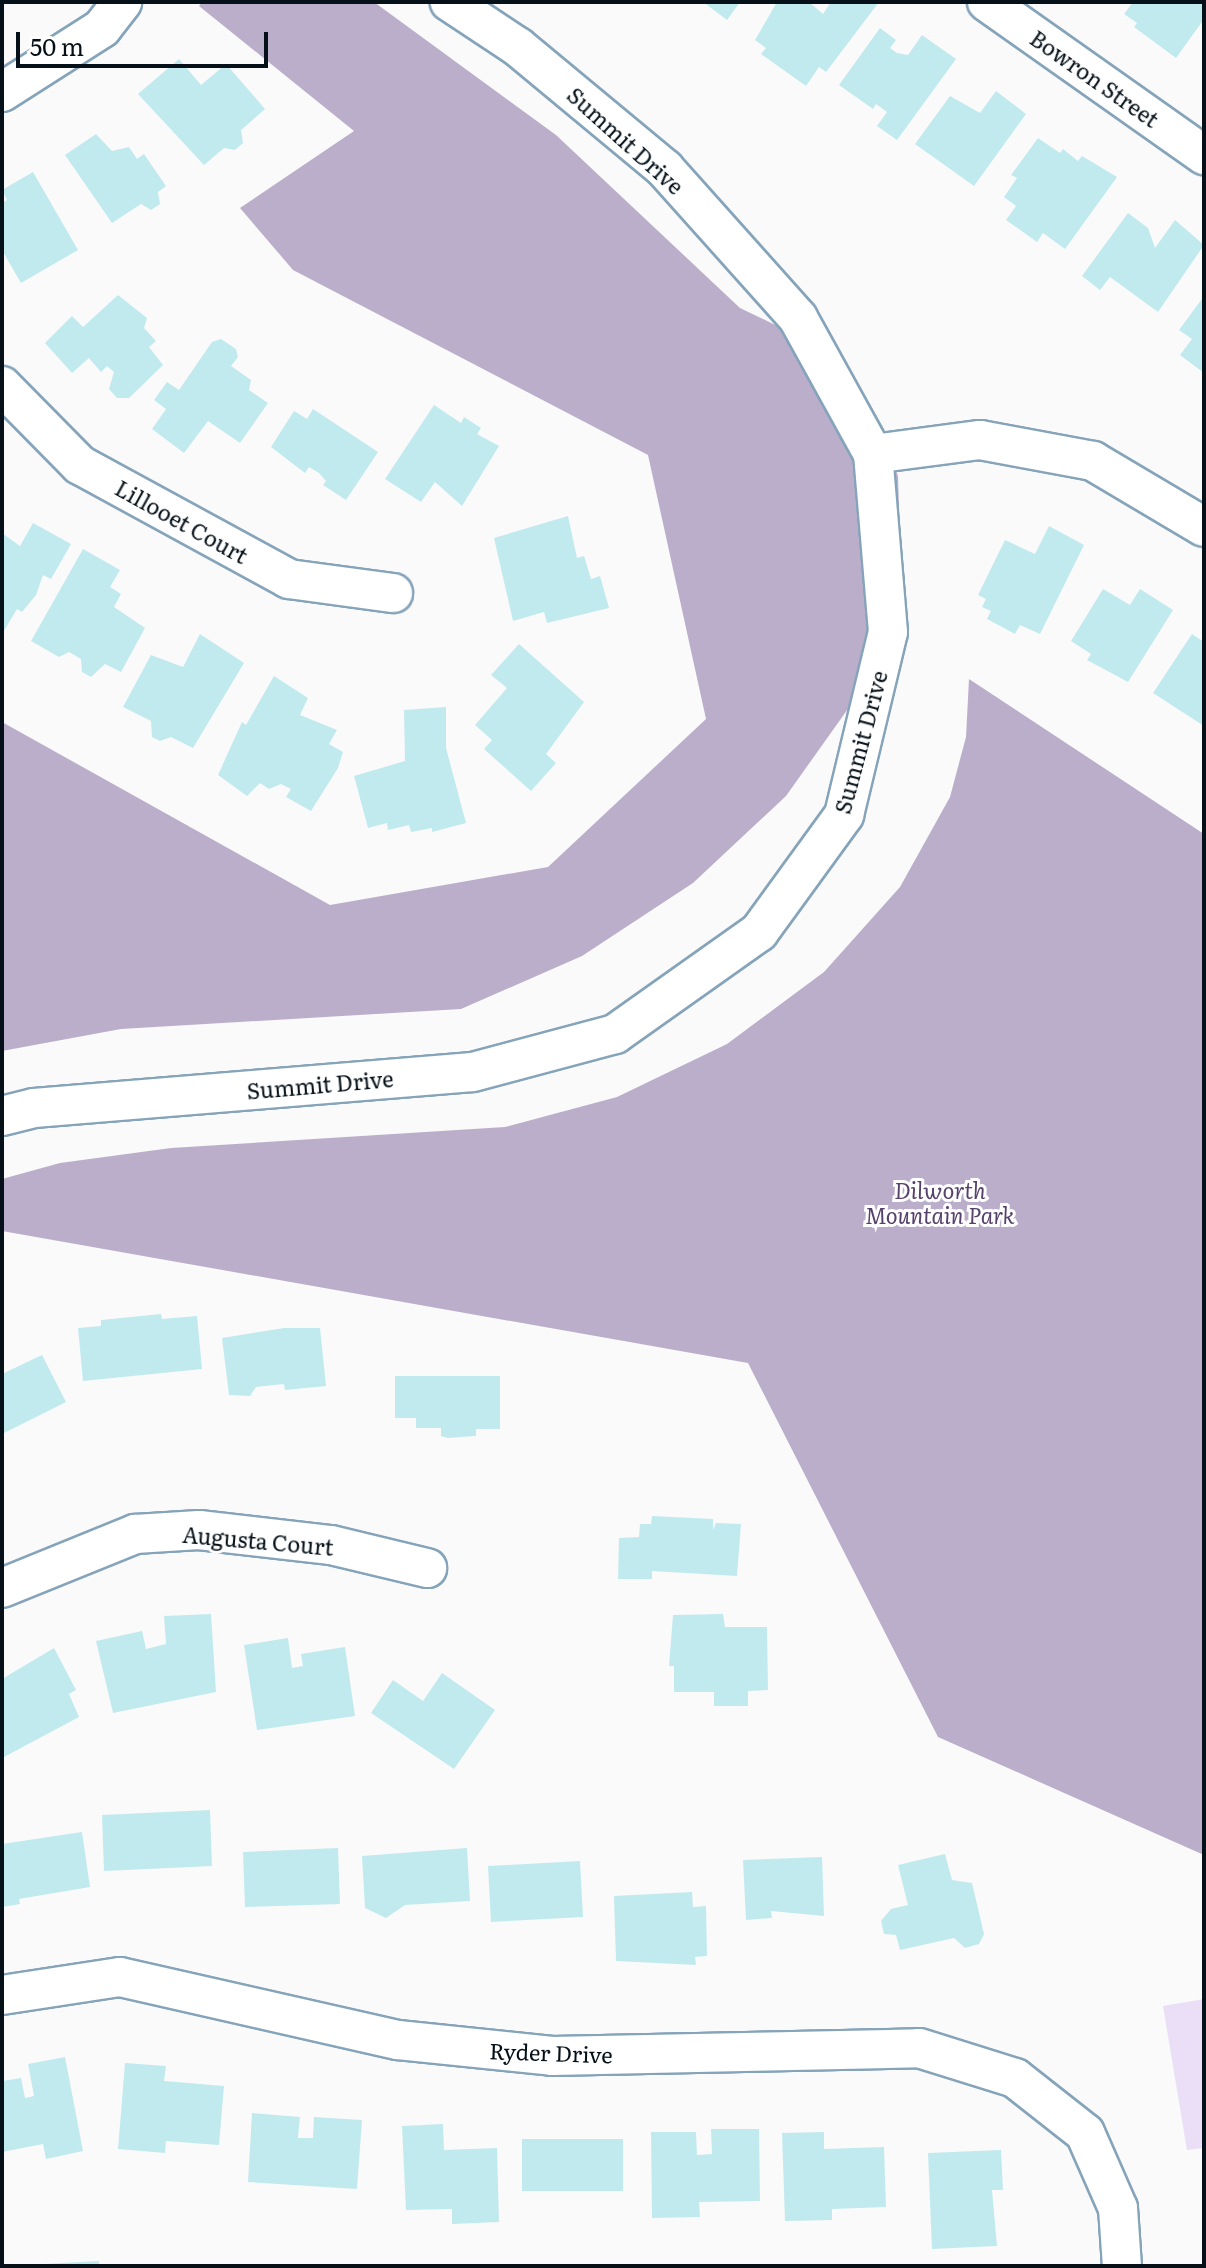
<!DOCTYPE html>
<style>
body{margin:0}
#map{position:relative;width:1206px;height:2268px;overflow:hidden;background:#fafafa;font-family:Literata,serif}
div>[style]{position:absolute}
.green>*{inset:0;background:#eadff7}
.forest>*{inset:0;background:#bbaecb}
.building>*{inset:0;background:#c1eaef}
.roads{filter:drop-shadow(2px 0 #85a4ba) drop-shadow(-2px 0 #85a4ba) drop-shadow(0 2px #85a4ba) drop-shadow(0 -2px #85a4ba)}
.minor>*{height:38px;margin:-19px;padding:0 19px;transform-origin:19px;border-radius:19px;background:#fff}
span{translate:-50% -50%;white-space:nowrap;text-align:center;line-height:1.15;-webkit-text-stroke:6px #fff;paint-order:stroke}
.street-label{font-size:22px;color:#051018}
.park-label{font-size:22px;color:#56416c;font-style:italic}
.frame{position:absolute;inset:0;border:4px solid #051018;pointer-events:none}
.scale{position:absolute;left:16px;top:32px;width:252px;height:36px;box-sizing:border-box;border:4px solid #051018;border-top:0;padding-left:10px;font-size:24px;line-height:28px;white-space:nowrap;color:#051018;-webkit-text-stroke:6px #fff;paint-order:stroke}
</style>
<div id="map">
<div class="green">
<div style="clip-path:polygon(1204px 1999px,1204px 2148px,1187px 2150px,1163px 2006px)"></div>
</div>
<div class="forest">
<div style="clip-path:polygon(202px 2px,374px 2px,556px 135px,740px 308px,798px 336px,862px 397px,878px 421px,898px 476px,901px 567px,855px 699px,786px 796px,693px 883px,582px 956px,461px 1009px,121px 1029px,2px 1051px,2px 722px,330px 905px,548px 867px,706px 719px,648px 455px,293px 270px,240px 208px,354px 131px,199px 6px)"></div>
<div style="clip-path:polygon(969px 679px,1204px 834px,1204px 1855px,938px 1737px,748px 1363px,2px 1231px,2px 1179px,60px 1163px,171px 1148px,505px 1127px,617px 1097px,727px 1044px,824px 972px,900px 887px,950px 797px,966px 737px)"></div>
</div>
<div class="building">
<div style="clip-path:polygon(703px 2px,740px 2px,727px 20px)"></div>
<div style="clip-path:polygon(777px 2px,809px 2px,823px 14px,831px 2px,879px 2px,826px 72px,819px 67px,806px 86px,761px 54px,766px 48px,755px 40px)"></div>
<div style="clip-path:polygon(1133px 2px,1204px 2px,1204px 19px,1176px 58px,1134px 27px,1137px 23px,1124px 14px)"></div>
<div style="clip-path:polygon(880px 28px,896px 40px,890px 48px,897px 53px,908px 55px,922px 35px,956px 59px,897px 140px,877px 126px,887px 112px,876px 104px,873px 109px,839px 85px)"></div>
<div style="clip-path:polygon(179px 59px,201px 85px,226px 64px,265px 109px,241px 130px,243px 143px,235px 150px,224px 148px,204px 165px,138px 94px)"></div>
<div style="clip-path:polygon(996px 91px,1026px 114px,974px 186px,915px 144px,950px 96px,980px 113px)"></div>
<div style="clip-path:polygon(96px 134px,112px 151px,129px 147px,137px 159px,144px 154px,166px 186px,158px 192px,160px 204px,151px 210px,141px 204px,112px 223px,65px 155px)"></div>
<div style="clip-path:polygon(1038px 138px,1060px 153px,1063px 149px,1078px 161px,1082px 156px,1117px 177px,1065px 249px,1043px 233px,1037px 242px,1006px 220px,1016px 206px,1004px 197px,1017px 178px,1011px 175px)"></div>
<div style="clip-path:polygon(33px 172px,78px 250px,21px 283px,2px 250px,2px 203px,7px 200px,2px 190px)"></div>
<div style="clip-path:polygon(1128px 213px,1148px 228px,1155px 248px,1175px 220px,1204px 245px,1158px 312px,1110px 277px,1100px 290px,1082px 276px)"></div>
<div style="clip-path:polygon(118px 295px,147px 318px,144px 328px,156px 341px,149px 347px,163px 365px,129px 398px,117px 398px,109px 389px,114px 372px,107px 366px,101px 372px,89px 358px,72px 373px,45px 343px,72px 316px,83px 327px)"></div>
<div style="clip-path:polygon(1204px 296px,1204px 373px,1180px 355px,1192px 339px,1179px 330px)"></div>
<div style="clip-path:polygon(221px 339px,236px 349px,238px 357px,231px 366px,251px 380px,249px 390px,268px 403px,240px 443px,208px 421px,184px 453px,152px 429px,166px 409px,154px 400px,167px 382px,179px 390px,212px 342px)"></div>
<div style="clip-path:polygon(434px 405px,461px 423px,464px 417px,481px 428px,477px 434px,499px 446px,462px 506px,435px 482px,421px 502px,385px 479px)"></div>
<div style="clip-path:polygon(313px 409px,378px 452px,346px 500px,323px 485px,326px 481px,319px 473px,309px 467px,305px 473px,271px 447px,294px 411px,307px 419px)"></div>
<div style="clip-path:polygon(568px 516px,577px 558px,584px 556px,591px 579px,600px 576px,609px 608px,547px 623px,544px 612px,513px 621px,494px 538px)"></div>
<div style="clip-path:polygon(33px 523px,71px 544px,51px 579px,43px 575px,36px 595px,22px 612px,17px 609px,2px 634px,2px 533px,20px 546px)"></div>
<div style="clip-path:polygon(1049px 526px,1084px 545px,1040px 634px,1020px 625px,1015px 634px,987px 619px,991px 611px,982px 607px,986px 599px,978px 595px,1005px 540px,1035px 554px)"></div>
<div style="clip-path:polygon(83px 549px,120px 570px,110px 587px,121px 594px,114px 607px,145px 628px,121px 672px,105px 664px,91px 677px,82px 672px,81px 659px,69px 652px,59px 657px,31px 641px)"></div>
<div style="clip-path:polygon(1103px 589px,1130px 605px,1140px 589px,1173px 610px,1128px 682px,1087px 660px,1091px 654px,1071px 641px)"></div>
<div style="clip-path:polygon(200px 634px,244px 663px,193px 748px,171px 737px,160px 741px,152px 737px,151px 721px,123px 707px,151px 655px,183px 667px)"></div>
<div style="clip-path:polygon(1192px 634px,1204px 642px,1204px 726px,1153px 693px)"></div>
<div style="clip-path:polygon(519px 644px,584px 702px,546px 754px,556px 763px,531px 791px,484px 749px,492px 740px,475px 725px,507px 688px,491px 675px)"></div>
<div style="clip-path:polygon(274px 676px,308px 698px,300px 715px,337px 730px,329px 744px,343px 752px,338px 768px,311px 811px,286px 797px,291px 789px,281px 784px,269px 789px,260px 783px,247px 796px,218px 775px,242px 722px,246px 725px)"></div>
<div style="clip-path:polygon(446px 707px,446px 748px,466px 823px,432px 832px,432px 828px,411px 832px,409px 825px,388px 830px,387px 823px,368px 828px,354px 776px,405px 761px,404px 710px)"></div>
<div style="clip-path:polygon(161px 1314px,162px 1319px,197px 1316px,202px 1369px,83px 1381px,78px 1328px,101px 1326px,101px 1320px)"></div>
<div style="clip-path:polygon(284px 1328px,320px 1328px,326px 1386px,285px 1390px,284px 1384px,256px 1387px,250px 1396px,229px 1395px,222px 1338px)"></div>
<div style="clip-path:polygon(42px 1355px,66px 1402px,2px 1434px,2px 1374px)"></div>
<div style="clip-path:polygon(395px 1376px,500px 1376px,500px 1429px,476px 1429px,476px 1436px,448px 1438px,441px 1436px,441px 1428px,416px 1428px,416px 1418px,395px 1418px)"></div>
<div style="clip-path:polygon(652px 1516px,713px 1519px,713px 1530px,716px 1523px,741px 1524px,737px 1576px,652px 1571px,652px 1579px,618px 1579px,619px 1538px,639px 1537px,640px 1524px,651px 1524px)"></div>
<div style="clip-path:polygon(211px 1614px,216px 1692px,113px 1713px,96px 1641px,142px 1631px,146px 1649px,166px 1644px,164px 1616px)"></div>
<div style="clip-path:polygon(723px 1614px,725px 1627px,767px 1627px,768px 1690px,748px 1691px,748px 1706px,714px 1706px,714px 1692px,674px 1692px,674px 1666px,669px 1666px,673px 1615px)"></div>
<div style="clip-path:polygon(288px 1638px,292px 1668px,303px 1666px,301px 1654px,345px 1647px,355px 1716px,257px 1730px,244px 1645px)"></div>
<div style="clip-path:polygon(54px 1648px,76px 1690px,69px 1694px,79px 1717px,2px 1758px,2px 1679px)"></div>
<div style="clip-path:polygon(442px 1673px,495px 1710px,454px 1769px,371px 1713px,393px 1680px,423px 1701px)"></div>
<div style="clip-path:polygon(210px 1810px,212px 1866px,104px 1871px,102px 1815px)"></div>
<div style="clip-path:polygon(82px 1832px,90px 1887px,19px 1899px,20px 1904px,2px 1907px,2px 1844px)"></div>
<div style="clip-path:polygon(338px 1848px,340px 1904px,245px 1907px,243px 1852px)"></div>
<div style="clip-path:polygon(467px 1848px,470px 1901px,405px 1905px,386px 1918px,365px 1908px,362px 1856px)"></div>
<div style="clip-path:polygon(945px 1854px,952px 1880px,972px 1883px,984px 1934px,979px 1944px,965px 1948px,954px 1938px,900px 1950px,896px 1935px,884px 1934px,881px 1921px,891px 1909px,908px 1905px,898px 1865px)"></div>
<div style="clip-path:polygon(822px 1857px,824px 1916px,771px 1911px,772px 1918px,746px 1920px,743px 1860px)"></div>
<div style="clip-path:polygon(580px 1861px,583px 1917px,491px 1922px,488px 1866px)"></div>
<div style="clip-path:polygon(692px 1892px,693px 1907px,706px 1906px,707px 1956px,695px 1957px,696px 1965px,616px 1961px,614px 1896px)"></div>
<div style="clip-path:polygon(65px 2057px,83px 2151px,46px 2159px,43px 2144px,2px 2152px,2px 2081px,21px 2078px,25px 2098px,34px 2096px,28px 2064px)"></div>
<div style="clip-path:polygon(125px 2063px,166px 2066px,164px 2081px,224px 2086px,219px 2145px,166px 2141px,165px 2153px,118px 2149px)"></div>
<div style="clip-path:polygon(252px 2113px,300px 2117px,298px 2138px,313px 2138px,314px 2117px,362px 2120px,357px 2189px,248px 2182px)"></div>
<div style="clip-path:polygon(443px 2124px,444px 2150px,497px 2148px,499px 2222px,452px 2224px,452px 2209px,406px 2210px,402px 2126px)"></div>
<div style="clip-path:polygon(711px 2129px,759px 2129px,760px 2201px,699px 2202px,700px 2217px,652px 2218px,651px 2132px,696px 2132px,697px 2155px,712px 2154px)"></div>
<div style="clip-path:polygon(824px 2132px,824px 2149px,884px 2147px,886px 2207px,832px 2209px,832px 2220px,785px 2221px,782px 2133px)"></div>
<div style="clip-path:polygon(522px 2139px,623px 2139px,623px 2191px,522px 2191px)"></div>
<div style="clip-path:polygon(1001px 2150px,1003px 2190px,992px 2190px,997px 2246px,932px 2249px,928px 2153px)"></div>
<div style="clip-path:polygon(99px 2261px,99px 2266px,44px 2266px,44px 2264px)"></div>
</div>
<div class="roads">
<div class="minor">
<div style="left:987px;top:2px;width:266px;rotate:35.2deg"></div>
<div style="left:2px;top:92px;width:119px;rotate:-32.6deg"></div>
<div style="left:102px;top:28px;width:33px;rotate:-52deg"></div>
<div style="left:2px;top:386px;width:111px;rotate:45.4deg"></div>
<div style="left:80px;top:465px;width:238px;rotate:28.6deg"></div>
<div style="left:289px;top:579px;width:105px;rotate:7.7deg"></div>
<div style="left:873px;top:454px;width:108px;rotate:-7.5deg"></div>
<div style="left:980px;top:440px;width:115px;rotate:10.5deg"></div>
<div style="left:1093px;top:461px;width:129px;rotate:30.7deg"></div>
<div style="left:2px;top:1116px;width:33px;rotate:-14deg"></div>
<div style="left:34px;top:1108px;width:440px;rotate:-4.7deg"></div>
<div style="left:473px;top:1072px;width:147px;rotate:-15deg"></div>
<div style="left:615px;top:1034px;width:176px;rotate:-35.3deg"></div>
<div style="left:759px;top:932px;width:145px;rotate:-54deg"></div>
<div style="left:844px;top:815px;width:188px;rotate:-76.5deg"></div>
<div style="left:888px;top:632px;width:179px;rotate:-94.8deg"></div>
<div style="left:873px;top:454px;width:155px;rotate:-118.9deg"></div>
<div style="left:798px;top:318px;width:200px;rotate:-131.8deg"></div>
<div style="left:665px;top:169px;width:191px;rotate:-140.3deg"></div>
<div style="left:518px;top:47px;width:82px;rotate:-146.5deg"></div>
<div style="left:2px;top:1588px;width:144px;rotate:-22.1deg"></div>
<div style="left:135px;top:1534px;width:64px;rotate:-3.6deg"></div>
<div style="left:199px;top:1530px;width:133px;rotate:6.5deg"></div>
<div style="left:331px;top:1545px;width:99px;rotate:13.5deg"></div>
<div style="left:2px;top:1995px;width:119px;rotate:-8.7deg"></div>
<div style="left:120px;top:1977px;width:285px;rotate:12.8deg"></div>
<div style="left:398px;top:2040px;width:155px;rotate:5.9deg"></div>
<div style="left:552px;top:2056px;width:367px;rotate:-1.2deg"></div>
<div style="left:919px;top:2048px;width:101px;rotate:17.4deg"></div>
<div style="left:1015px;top:2078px;width:89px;rotate:38.2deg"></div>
<div style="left:1085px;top:2133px;width:82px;rotate:66.3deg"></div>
<div style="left:1118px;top:2208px;width:58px;rotate:86.1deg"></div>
</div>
</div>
<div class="street-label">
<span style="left:1095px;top:78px;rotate:35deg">Bowron Street</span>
<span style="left:626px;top:140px;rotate:42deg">Summit Drive</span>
<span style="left:182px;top:521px;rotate:29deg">Lillooet Court</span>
<span style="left:860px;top:742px;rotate:-75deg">Summit Drive</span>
<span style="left:320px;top:1084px;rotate:-5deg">Summit Drive</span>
<span style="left:258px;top:1540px;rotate:5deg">Augusta Court</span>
<span style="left:551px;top:2052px;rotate:2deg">Ryder Drive</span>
</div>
<div class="park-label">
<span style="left:940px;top:1202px">Dilworth<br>Mountain Park</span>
</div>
<div class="frame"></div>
<div class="scale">50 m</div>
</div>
